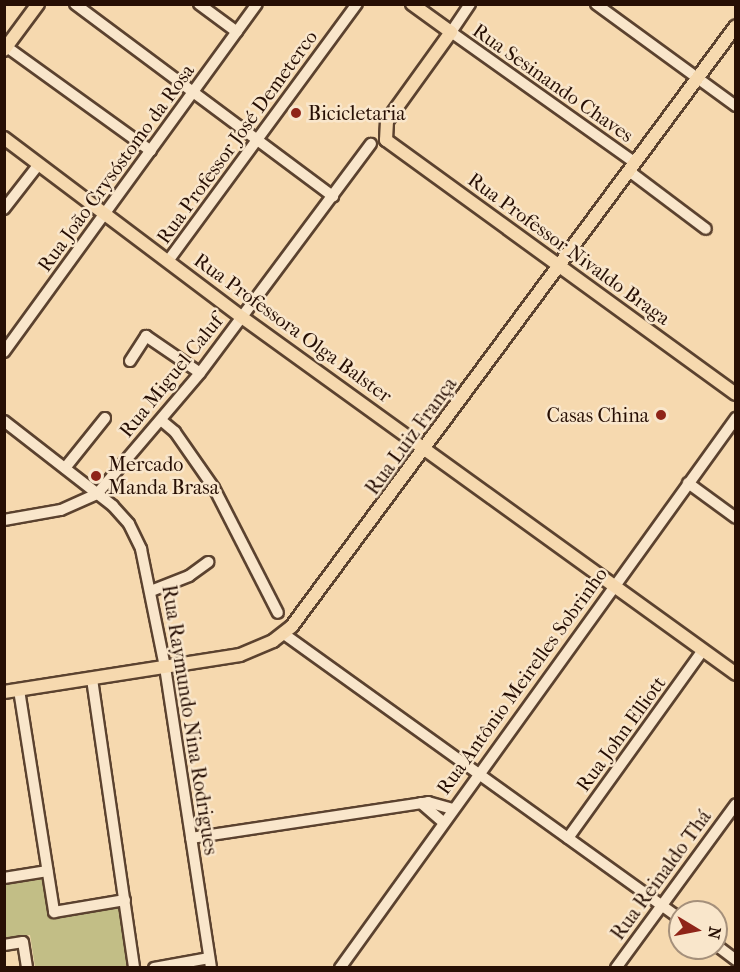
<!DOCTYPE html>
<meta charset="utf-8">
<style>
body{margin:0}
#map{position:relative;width:740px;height:972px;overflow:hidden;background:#f6d9af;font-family:"IM FELL French Canon",serif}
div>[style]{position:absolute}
.green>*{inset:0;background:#c2be86}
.roads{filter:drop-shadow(2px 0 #5b422f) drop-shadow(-2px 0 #5b422f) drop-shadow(0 2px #5b422f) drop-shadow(0 -2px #5b422f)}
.minor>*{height:10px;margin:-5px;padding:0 5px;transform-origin:5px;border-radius:5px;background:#f9e6cb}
.major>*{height:12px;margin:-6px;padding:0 6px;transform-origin:6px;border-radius:6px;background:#f6d9af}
.dots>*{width:16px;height:16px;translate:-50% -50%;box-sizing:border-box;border:3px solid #f9e6cb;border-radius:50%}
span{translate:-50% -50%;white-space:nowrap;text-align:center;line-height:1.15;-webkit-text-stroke:5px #f9e6cb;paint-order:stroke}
.street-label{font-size:20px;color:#270f04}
.poi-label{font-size:20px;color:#270f04}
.left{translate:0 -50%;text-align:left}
.right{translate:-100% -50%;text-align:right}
.frame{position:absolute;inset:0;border:6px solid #270f04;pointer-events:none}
.north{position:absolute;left:668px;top:900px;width:60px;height:60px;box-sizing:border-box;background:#f9e6cb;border:2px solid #a5907b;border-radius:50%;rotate:100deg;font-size:16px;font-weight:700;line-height:24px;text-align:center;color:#270f04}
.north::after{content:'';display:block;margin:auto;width:21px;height:27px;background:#8f2418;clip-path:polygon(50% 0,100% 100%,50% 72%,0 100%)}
</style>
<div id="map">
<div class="green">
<div style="clip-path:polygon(43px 879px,50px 919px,119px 908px,128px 967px,35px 967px,30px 935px,5px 939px,5px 885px)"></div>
</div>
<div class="roads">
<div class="minor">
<div style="left:75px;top:4px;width:322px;rotate:36.7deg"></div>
<div style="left:199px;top:4px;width:47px;rotate:36.4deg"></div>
<div style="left:470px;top:4px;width:34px;rotate:124deg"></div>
<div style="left:451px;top:32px;width:226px;rotate:35.4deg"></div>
<div style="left:596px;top:4px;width:173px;rotate:36.1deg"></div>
<div style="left:4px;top:45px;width:181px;rotate:35.8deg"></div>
<div style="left:629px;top:171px;width:96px;rotate:37deg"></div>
<div style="left:4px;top:209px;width:57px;rotate:-52.1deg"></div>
<div style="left:168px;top:261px;width:319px;rotate:-53.7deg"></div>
<div style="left:4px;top:352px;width:430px;rotate:-54deg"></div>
<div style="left:130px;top:361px;width:30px;rotate:-57deg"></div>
<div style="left:146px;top:336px;width:65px;rotate:34.4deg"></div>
<div style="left:4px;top:421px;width:138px;rotate:37.9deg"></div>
<div style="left:113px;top:506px;width:24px;rotate:48deg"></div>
<div style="left:129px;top:524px;width:28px;rotate:64deg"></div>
<div style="left:141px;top:549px;width:120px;rotate:78.5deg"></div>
<div style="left:165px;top:667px;width:304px;rotate:81.3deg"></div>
<div style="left:162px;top:421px;width:17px;rotate:40deg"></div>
<div style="left:175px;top:432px;width:68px;rotate:55.1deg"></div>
<div style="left:214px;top:488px;width:140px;rotate:62.9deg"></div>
<div style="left:65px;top:468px;width:64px;rotate:-51.3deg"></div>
<div style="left:688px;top:483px;width:59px;rotate:36.1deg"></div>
<div style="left:4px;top:520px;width:58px;rotate:-10deg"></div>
<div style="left:61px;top:510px;width:39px;rotate:-24deg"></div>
<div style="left:97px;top:494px;width:159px;rotate:-49.6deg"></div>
<div style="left:200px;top:373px;width:286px;rotate:-53.3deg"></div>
<div style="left:151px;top:591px;width:41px;rotate:-21.5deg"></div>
<div style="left:189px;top:576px;width:24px;rotate:-36deg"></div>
<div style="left:284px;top:634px;width:488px;rotate:35.7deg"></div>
<div style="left:92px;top:679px;width:292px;rotate:81.7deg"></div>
<div style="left:19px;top:690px;width:225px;rotate:81deg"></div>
<div style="left:54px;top:912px;width:72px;rotate:-9.6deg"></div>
<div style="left:421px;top:803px;width:29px;rotate:41deg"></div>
<div style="left:191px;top:838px;width:240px;rotate:-8.6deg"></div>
<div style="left:428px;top:802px;width:25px;rotate:16deg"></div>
<div style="left:568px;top:838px;width:231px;rotate:-54.3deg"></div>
<div style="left:4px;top:878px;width:44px;rotate:-9.2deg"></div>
<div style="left:4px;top:945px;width:19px;rotate:-9deg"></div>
<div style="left:23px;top:942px;width:26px;rotate:81deg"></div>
<div style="left:716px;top:945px;width:25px;rotate:37deg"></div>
<div style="left:154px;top:968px;width:56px;rotate:-10.3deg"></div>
<div style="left:340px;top:968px;width:678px;rotate:-54.25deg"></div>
<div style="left:616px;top:968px;width:203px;rotate:-53.8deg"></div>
</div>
<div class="major">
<div style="left:412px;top:4px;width:48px;rotate:35.7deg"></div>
<div style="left:451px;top:32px;width:110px;rotate:125.7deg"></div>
<div style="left:387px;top:121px;width:19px;rotate:93deg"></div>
<div style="left:386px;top:140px;width:432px;rotate:36deg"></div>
<div style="left:4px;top:50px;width:57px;rotate:-53.5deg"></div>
<div style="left:4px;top:138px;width:299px;rotate:37deg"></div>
<div style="left:243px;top:318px;width:608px;rotate:35.83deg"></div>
<div style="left:4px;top:692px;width:239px;rotate:-8.9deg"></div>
<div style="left:240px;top:655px;width:36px;rotate:-23deg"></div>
<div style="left:273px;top:641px;width:24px;rotate:-38deg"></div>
<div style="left:292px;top:626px;width:746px;rotate:-53.5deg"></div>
</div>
</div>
<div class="dots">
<div style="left:296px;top:113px;background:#8f2418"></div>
<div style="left:661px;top:415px;background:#8f2418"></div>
<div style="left:96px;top:476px;background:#8f2418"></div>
</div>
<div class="street-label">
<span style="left:553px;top:83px;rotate:35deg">Rua Sesinando Chaves</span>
<span style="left:237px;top:137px;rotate:-54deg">Rua Professor José Demeterco</span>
<span style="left:116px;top:168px;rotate:-54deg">Rua João Crysóstomo da Rosa</span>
<span style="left:569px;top:249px;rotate:36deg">Rua Professor Nivaldo Braga</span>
<span style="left:293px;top:328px;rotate:36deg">Rua Professora Olga Balster</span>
<span style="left:171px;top:376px;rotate:-51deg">Rua Miguel Caluf</span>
<span style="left:411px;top:436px;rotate:-54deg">Rua Luiz França</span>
<span style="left:522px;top:681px;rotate:-54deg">Rua Antônio Meirelles Sobrinho</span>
<span style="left:190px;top:720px;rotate:81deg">Rua Raymundo Nina Rodrigues</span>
<span style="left:621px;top:734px;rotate:-54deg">Rua John Elliott</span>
<span style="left:661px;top:875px;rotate:-54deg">Rua Reinaldo Thá</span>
</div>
<div class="poi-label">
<span class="left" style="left:308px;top:113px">Bicicletaria</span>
<span class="right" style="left:649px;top:415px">Casas China</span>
<span class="left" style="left:108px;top:476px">Mercado<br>Manda Brasa</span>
</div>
<div class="frame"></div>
<div class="north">N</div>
</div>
